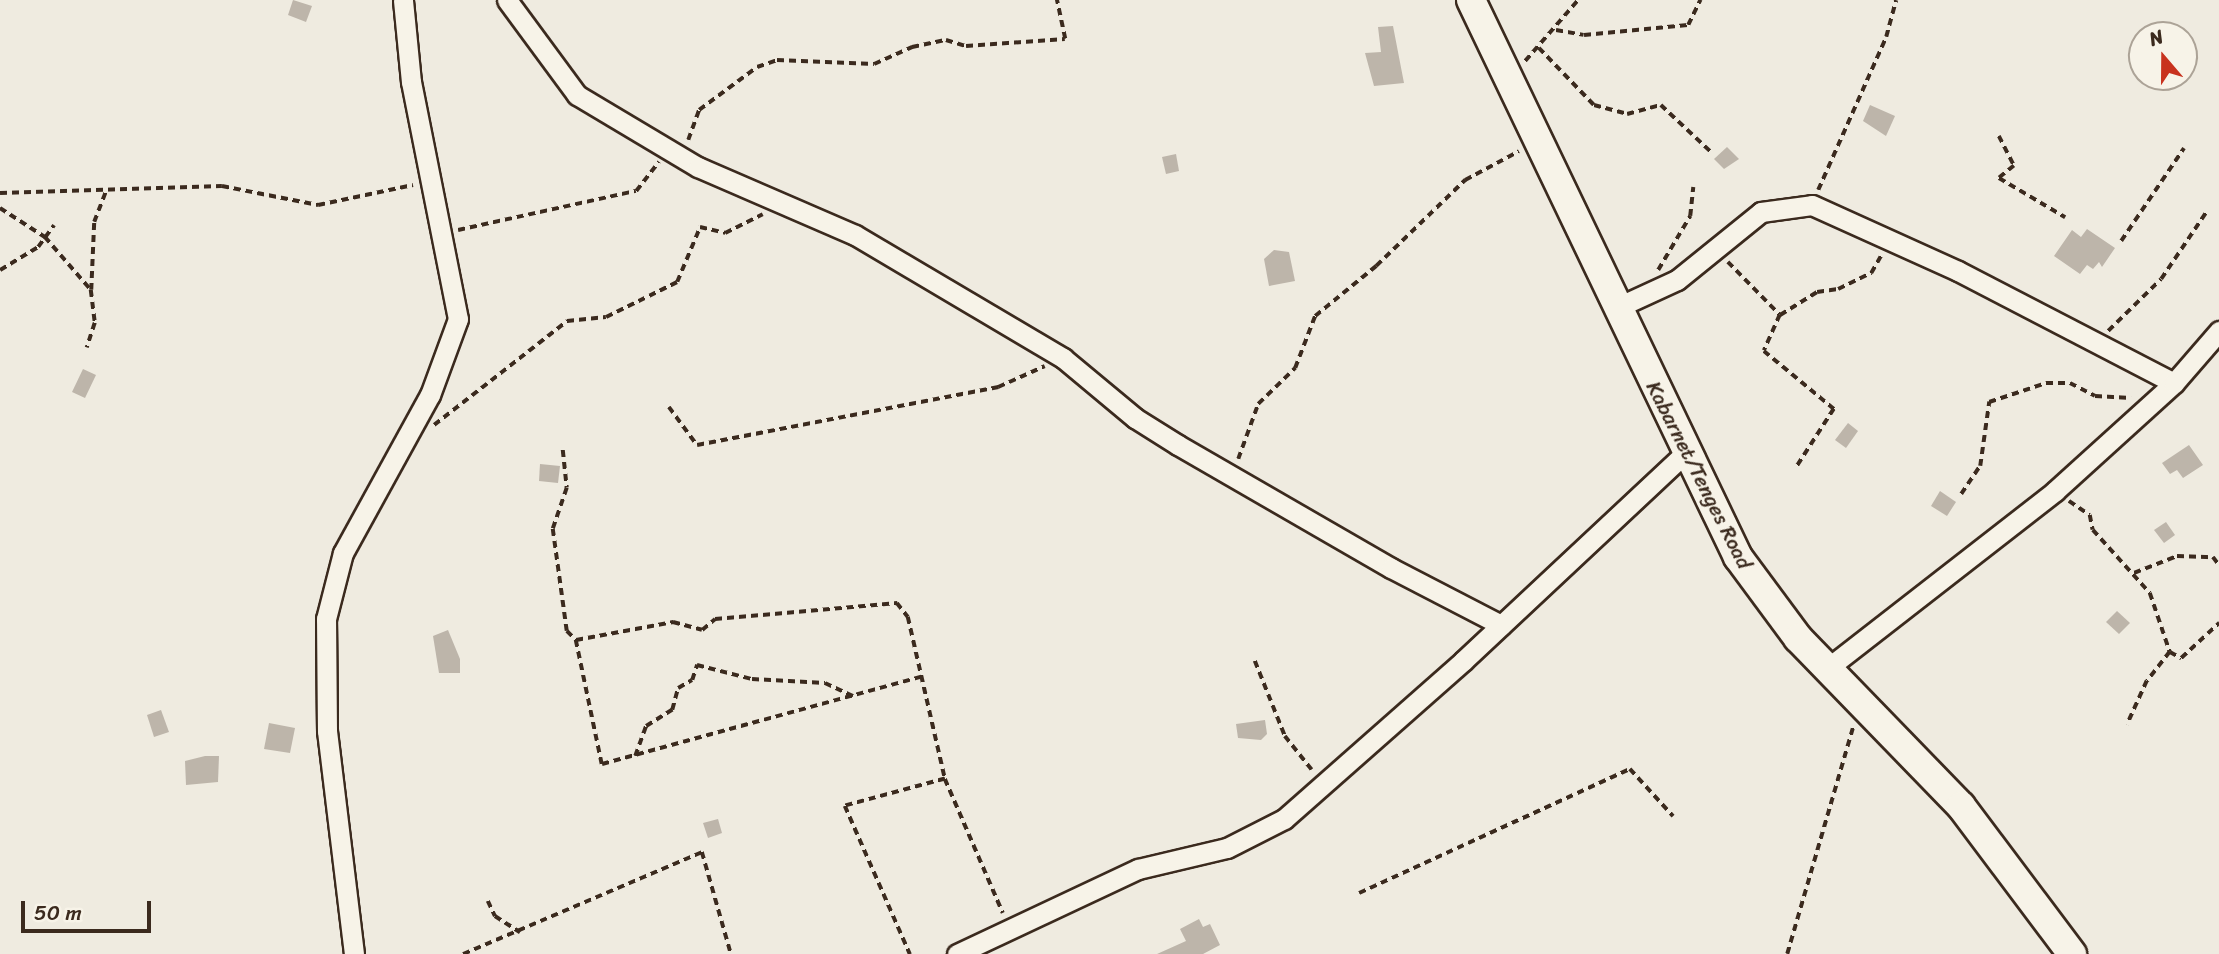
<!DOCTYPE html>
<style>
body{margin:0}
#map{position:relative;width:2219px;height:954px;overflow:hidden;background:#efebe0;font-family:Sriracha,sans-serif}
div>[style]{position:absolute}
.building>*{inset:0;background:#bdb5aa}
.path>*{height:3.5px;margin-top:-1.75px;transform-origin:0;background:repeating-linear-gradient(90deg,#3b2a1e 0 7px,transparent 0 12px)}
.roads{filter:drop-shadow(2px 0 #3b2a1e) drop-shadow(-2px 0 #3b2a1e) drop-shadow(0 2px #3b2a1e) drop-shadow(0 -2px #3b2a1e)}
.street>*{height:19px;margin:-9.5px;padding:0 9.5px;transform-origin:9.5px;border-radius:9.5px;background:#f7f3e8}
.secondary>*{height:28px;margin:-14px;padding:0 14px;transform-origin:14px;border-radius:14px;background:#f7f3e8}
span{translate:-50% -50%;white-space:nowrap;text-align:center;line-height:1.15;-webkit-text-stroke:5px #f7f3e8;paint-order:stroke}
.street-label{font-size:21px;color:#3b2a1e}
.north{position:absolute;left:2128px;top:21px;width:70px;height:70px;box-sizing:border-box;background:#f7f3e8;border:2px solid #aca397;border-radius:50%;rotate:340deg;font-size:19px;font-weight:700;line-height:28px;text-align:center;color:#3b2a1e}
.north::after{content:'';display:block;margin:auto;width:24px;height:32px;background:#c8321e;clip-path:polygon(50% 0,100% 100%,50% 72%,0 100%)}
.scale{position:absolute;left:21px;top:901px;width:130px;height:32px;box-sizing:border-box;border:4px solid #3b2a1e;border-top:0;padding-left:9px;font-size:21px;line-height:24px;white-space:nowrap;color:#3b2a1e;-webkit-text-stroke:5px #f7f3e8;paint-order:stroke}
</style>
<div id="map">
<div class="building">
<div style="clip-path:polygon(293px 0,312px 6px,306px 22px,288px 15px)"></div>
<div style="clip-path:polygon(1393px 26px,1404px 83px,1374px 86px,1365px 53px,1381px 52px,1378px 27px)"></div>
<div style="clip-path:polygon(1870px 105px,1895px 116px,1886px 136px,1863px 121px)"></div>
<div style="clip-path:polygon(1727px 147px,1739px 159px,1724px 169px,1714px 159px)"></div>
<div style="clip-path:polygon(1176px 154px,1179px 171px,1166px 174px,1162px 157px)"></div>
<div style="clip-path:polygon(2087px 229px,2115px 248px,2102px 267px,2099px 262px,2093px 269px,2087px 265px,2080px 274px,2054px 256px,2072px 230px,2081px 237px)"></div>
<div style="clip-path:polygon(1274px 250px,1289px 252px,1295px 281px,1269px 286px,1264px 259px)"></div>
<div style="clip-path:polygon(83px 369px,96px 375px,85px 398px,72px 392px)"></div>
<div style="clip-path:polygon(1848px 423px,1858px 431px,1846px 448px,1835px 440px)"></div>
<div style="clip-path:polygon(2189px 445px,2203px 465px,2183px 478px,2177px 470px,2170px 474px,2162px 463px)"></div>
<div style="clip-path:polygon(540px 464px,560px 466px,558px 483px,539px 481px)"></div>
<div style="clip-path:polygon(1940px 491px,1956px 502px,1947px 516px,1931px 506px)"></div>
<div style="clip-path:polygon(2166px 522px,2175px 535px,2164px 543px,2154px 530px)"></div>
<div style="clip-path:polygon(2117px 611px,2130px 623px,2119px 634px,2106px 622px)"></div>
<div style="clip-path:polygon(448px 630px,460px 659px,460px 673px,439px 673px,433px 636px)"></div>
<div style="clip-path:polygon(161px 710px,169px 732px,154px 737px,147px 715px)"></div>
<div style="clip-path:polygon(1265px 720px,1267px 734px,1261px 740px,1238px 738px,1236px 724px)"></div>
<div style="clip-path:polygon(269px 723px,295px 728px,290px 753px,264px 749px)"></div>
<div style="clip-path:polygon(205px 756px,219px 756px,218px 782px,186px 785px,185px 761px)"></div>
<div style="clip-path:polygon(718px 819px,722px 833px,708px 838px,703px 823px)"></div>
<div style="clip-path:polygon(1199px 919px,1203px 927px,1210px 924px,1220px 945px,1203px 954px,1157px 954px,1186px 941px,1180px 929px)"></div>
</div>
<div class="path">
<div style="left:1556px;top:30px;width:28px;rotate:10deg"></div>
<div style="left:1584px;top:35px;width:104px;rotate:-5.5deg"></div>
<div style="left:1688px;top:25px;width:28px;rotate:-64deg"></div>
<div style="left:1539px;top:48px;width:79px;rotate:46deg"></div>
<div style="left:1594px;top:105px;width:34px;rotate:15deg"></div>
<div style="left:1627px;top:114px;width:35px;rotate:-15deg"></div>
<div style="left:1661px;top:105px;width:69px;rotate:43.2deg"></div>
<div style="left:1525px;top:61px;width:81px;rotate:-49deg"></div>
<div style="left:1999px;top:136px;width:34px;rotate:63deg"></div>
<div style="left:2014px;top:166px;width:19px;rotate:141deg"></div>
<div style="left:1999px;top:178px;width:77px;rotate:30.6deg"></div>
<div style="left:688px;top:140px;width:32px;rotate:-70deg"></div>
<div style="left:699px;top:110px;width:72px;rotate:-36.6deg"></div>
<div style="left:757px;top:67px;width:21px;rotate:-19deg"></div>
<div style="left:777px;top:60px;width:97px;rotate:2.4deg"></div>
<div style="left:874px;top:64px;width:42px;rotate:-24.1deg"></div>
<div style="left:912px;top:47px;width:35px;rotate:-12deg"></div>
<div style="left:946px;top:40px;width:21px;rotate:17deg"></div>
<div style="left:966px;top:46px;width:99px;rotate:-4deg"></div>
<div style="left:1065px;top:39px;width:40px;rotate:-102deg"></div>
<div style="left:1818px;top:190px;width:167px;rotate:-66deg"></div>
<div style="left:1886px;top:37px;width:38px;rotate:-75deg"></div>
<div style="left:0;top:193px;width:222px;rotate:-1.8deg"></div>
<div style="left:222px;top:186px;width:98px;rotate:11.2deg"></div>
<div style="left:318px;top:205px;width:97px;rotate:-11.9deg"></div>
<div style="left:0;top:208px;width:54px;rotate:32.8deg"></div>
<div style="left:45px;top:237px;width:70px;rotate:49deg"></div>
<div style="left:91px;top:290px;width:33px;rotate:83deg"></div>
<div style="left:95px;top:323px;width:26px;rotate:108deg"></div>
<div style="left:458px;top:230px;width:182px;rotate:-12.4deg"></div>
<div style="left:636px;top:191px;width:37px;rotate:-52deg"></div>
<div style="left:2121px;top:241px;width:112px;rotate:-55.9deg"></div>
<div style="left:1728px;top:262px;width:74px;rotate:45.5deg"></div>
<div style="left:1780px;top:315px;width:39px;rotate:114deg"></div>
<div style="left:1764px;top:351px;width:91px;rotate:39.6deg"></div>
<div style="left:1834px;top:409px;width:70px;rotate:122.8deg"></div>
<div style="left:0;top:270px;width:44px;rotate:-31.2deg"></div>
<div style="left:38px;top:247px;width:27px;rotate:-54deg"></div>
<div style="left:1658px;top:270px;width:63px;rotate:-59.3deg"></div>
<div style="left:1690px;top:216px;width:29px;rotate:-84deg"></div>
<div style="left:91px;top:290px;width:68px;rotate:-87.5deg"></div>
<div style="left:94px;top:222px;width:34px;rotate:-69deg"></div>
<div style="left:1780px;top:315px;width:44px;rotate:-31.9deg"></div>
<div style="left:1817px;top:292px;width:21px;rotate:-8deg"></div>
<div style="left:1838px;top:289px;width:37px;rotate:-26deg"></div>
<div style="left:1871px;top:273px;width:22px;rotate:-60deg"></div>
<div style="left:2108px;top:331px;width:74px;rotate:-44.5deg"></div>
<div style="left:2161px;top:279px;width:82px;rotate:-55.9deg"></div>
<div style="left:669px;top:407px;width:47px;rotate:53.6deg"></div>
<div style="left:697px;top:445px;width:307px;rotate:-10.9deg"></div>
<div style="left:998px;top:387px;width:51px;rotate:-24.1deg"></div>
<div style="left:434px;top:425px;width:169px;rotate:-38deg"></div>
<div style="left:567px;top:321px;width:39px;rotate:-6deg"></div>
<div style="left:606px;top:317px;width:79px;rotate:-26.2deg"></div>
<div style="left:677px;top:282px;width:60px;rotate:-67.3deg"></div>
<div style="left:700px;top:227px;width:26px;rotate:13deg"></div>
<div style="left:725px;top:233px;width:42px;rotate:-26.6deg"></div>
<div style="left:563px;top:450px;width:38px;rotate:84deg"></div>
<div style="left:567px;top:488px;width:43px;rotate:108.9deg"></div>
<div style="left:553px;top:529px;width:103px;rotate:82.2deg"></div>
<div style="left:567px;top:631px;width:13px;rotate:45deg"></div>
<div style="left:576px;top:640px;width:127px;rotate:78.2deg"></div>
<div style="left:602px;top:764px;width:331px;rotate:-15.3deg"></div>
<div style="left:1238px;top:459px;width:59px;rotate:-70deg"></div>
<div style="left:1258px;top:404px;width:52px;rotate:-44.2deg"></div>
<div style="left:1295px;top:368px;width:56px;rotate:-69deg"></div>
<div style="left:1315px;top:316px;width:79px;rotate:-39.3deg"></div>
<div style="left:1376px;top:266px;width:124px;rotate:-44deg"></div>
<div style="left:1465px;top:180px;width:61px;rotate:-28.2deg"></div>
<div style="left:1961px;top:494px;width:34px;rotate:-56deg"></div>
<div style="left:1980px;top:466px;width:65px;rotate:-82deg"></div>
<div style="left:1989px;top:402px;width:60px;rotate:-18.4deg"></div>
<div style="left:2046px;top:383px;width:24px"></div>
<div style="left:2070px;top:383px;width:28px;rotate:27deg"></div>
<div style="left:2095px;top:396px;width:36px;rotate:3deg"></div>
<div style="left:2069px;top:501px;width:25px;rotate:34deg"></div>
<div style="left:2090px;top:515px;width:15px;rotate:79deg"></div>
<div style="left:2093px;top:530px;width:85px;rotate:47.9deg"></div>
<div style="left:2150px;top:593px;width:62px;rotate:71.3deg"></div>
<div style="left:2170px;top:652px;width:37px;rotate:128deg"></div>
<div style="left:2147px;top:681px;width:48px;rotate:114.4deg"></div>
<div style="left:2134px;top:573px;width:46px;rotate:-21.6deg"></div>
<div style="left:2177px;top:556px;width:36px;rotate:2deg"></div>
<div style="left:2213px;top:557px;width:10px;rotate:53deg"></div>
<div style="left:576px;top:640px;width:99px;rotate:-10.5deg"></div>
<div style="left:673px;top:622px;width:30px;rotate:15deg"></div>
<div style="left:702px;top:630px;width:17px;rotate:-40deg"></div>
<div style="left:715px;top:619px;width:183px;rotate:-5deg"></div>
<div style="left:897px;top:603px;width:18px;rotate:52deg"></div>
<div style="left:908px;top:617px;width:166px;rotate:77.1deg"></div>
<div style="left:945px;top:779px;width:104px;rotate:164.9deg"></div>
<div style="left:845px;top:806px;width:162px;rotate:66.3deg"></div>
<div style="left:2170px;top:652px;width:13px;rotate:29deg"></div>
<div style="left:2181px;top:658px;width:52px;rotate:-42.6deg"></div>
<div style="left:1255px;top:661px;width:81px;rotate:68.2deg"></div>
<div style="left:1285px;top:736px;width:43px;rotate:51.5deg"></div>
<div style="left:635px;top:756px;width:32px;rotate:-70deg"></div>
<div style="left:646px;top:726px;width:31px;rotate:-32deg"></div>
<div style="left:672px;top:710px;width:23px;rotate:-75deg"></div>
<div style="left:678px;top:688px;width:16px;rotate:-30deg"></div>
<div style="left:692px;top:680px;width:16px;rotate:-72deg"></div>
<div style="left:697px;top:665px;width:57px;rotate:14.3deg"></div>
<div style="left:752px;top:679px;width:73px;rotate:3.1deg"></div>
<div style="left:825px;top:683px;width:31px;rotate:25deg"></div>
<div style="left:945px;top:779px;width:146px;rotate:66.6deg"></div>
<div style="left:1359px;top:893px;width:298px;rotate:-24.6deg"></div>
<div style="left:1630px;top:769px;width:64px;rotate:47.5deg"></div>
<div style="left:488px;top:901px;width:17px;rotate:65deg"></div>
<div style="left:495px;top:916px;width:30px;rotate:33deg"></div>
<div style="left:463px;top:954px;width:260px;rotate:-23.1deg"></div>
<div style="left:702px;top:852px;width:106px;rotate:74.1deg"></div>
<div style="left:1787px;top:954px;width:236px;rotate:-73.8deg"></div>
</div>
<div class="roads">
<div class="street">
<div style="left:507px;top:0;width:118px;rotate:53.6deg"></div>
<div style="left:577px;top:95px;width:141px;rotate:30.8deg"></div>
<div style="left:698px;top:167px;width:171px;rotate:23.4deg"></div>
<div style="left:855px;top:235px;width:242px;rotate:30.6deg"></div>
<div style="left:1063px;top:358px;width:94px;rotate:39.8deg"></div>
<div style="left:1135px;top:418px;width:51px;rotate:32.1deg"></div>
<div style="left:1178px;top:445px;width:246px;rotate:30deg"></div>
<div style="left:1391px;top:568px;width:124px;rotate:27.4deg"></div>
<div style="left:1616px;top:308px;width:67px;rotate:-24.7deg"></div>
<div style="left:1677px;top:280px;width:108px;rotate:-39deg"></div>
<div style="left:1761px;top:212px;width:51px;rotate:-7.8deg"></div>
<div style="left:1812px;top:205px;width:160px;rotate:24.3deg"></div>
<div style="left:1958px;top:271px;width:243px;rotate:27.4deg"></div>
<div style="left:1828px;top:668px;width:288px;rotate:-37.9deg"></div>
<div style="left:2055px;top:491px;width:161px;rotate:-42.2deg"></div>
<div style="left:2174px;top:383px;width:69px;rotate:-49.1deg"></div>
<div style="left:354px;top:954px;width:225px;rotate:-96.9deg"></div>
<div style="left:327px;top:731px;width:112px;rotate:-90.5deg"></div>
<div style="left:326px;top:619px;width:68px;rotate:-75.6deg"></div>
<div style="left:343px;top:553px;width:180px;rotate:-61.2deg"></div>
<div style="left:430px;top:395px;width:81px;rotate:-69.8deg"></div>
<div style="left:458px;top:319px;width:242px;rotate:-101.2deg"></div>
<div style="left:411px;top:82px;width:82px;rotate:-95.6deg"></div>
<div style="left:957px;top:954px;width:200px;rotate:-25.2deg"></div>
<div style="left:1138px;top:869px;width:91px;rotate:-13.3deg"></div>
<div style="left:1227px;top:848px;width:64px;rotate:-27deg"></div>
<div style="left:1284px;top:819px;width:239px;rotate:-41.4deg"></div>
<div style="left:1463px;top:661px;width:306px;rotate:-43.1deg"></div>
</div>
<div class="secondary">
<div style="left:1471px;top:0;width:618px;rotate:64.39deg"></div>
<div style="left:1738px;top:557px;width:101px;rotate:53.5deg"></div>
<div style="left:1798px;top:638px;width:234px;rotate:45.9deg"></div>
<div style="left:1961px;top:806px;width:185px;rotate:53.1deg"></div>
</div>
</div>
<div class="street-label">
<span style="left:1699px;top:475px;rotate:63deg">Kabarnet/Tenges Road</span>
</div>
<div class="north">N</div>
<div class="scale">50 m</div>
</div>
